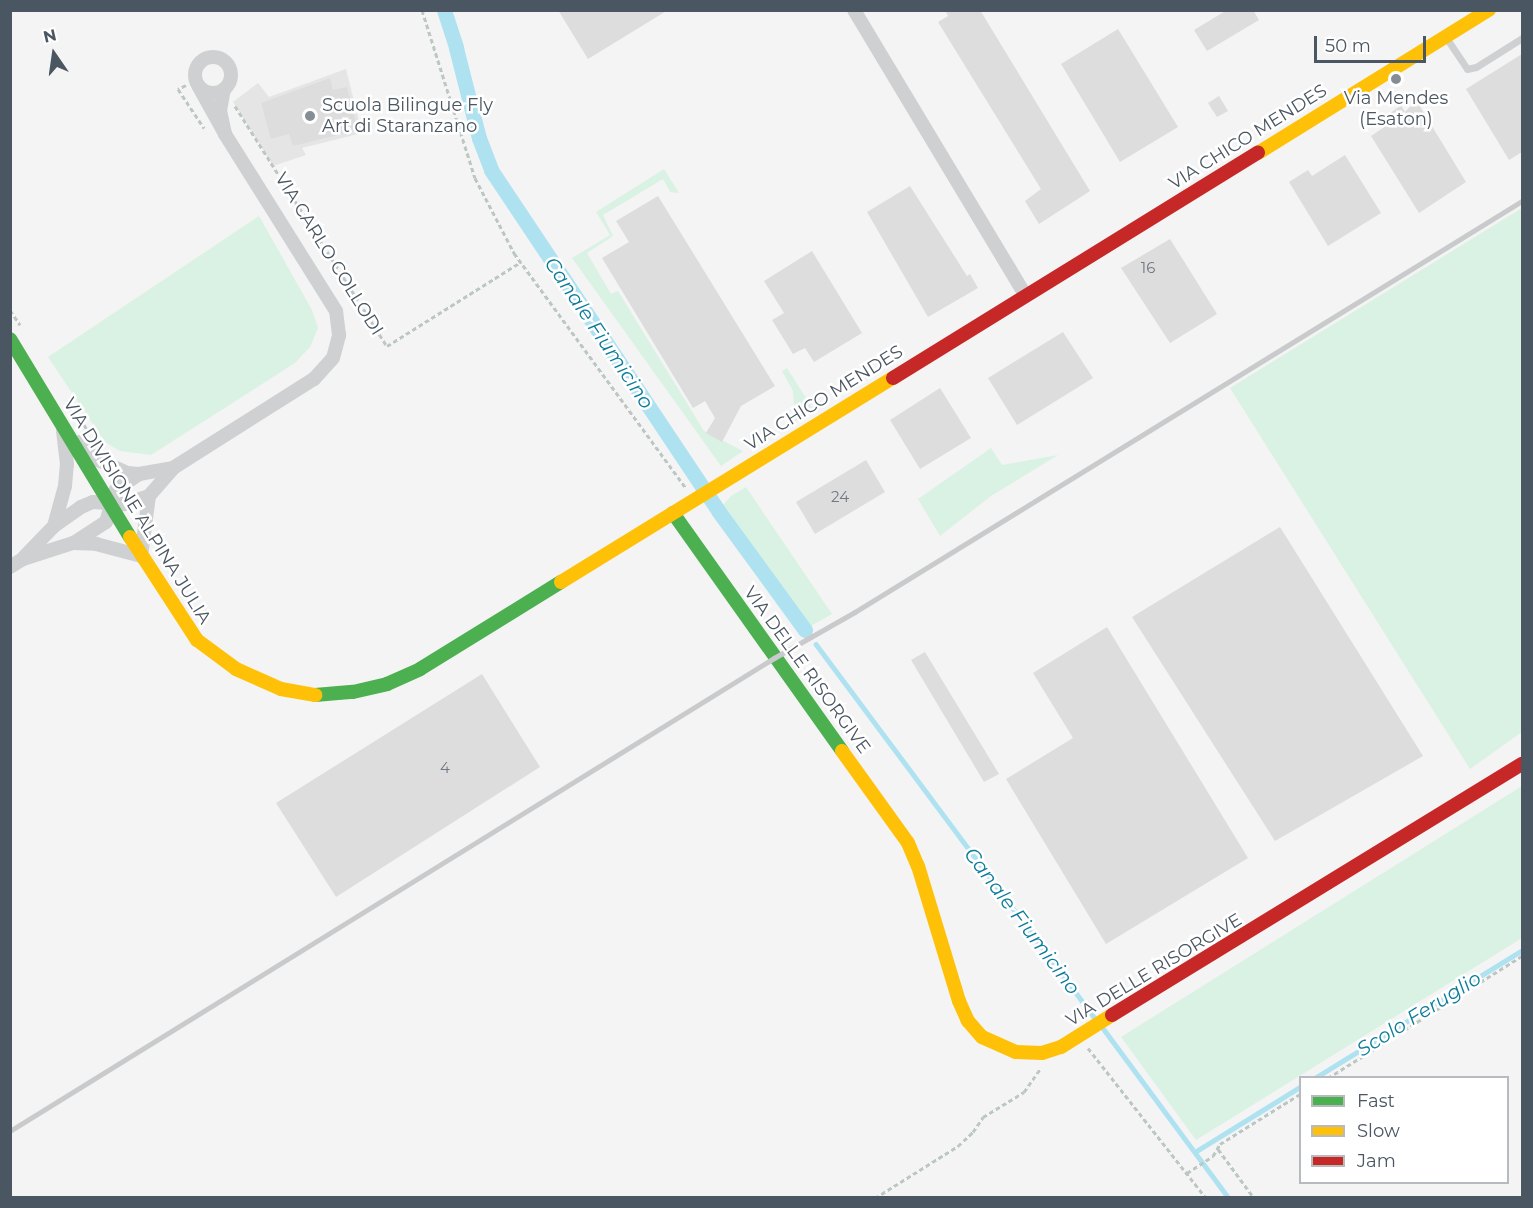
<!DOCTYPE html>
<style>
body{margin:0}
#map{position:relative;width:1533px;height:1208px;overflow:hidden;background:#f4f4f4;font-family:Montserrat,sans-serif}
div>[style]{position:absolute}
.education>*{inset:0;background:#e6e5e6}
.green>*{inset:0;background:#d9f2e3}
.stream>*{height:4.5px;margin:-2.25px;padding:0 2.25px;transform-origin:2.25px;border-radius:2.25px;background:#aee2f0}
.canal>*{height:15px;margin:-7.5px;padding:0 7.5px;transform-origin:7.5px;border-radius:7.5px;background:#aee2f0}
.building>*{inset:0;background:#ddddde}
.path>*{height:3px;margin-top:-1.5px;transform-origin:0;background:repeating-linear-gradient(90deg,#bcc7c4 0 4.5px,transparent 0 7.5px)}
.lane>*{height:7px;margin:-3.5px;padding:0 3.5px;transform-origin:3.5px;border-radius:3.5px;background:#ced0d2}
.street>*{height:14px;margin:-7px;padding:0 7px;transform-origin:7px;border-radius:7px;background:#ced0d2}
.street>.ring{margin:-7px;padding:0;box-sizing:content-box;background:none;border:14px solid #ced0d2;border-radius:50%}
.fast>*{height:14px;margin:-7px;padding:0 7px;transform-origin:7px;border-radius:7px;background:#4caf50}
.slow>*{height:14px;margin:-7px;padding:0 7px;transform-origin:7px;border-radius:7px;background:#ffc107}
.jam>*{height:14px;margin:-7px;padding:0 7px;transform-origin:7px;border-radius:7px;background:#c62828}
.rail>*{height:4.5px;margin:-2.25px;padding:0 2.25px;transform-origin:2.25px;border-radius:2.25px;background:#c9cacc}
.dots>*{width:16px;height:16px;translate:-50% -50%;box-sizing:border-box;border:3px solid #fff;border-radius:50%}
span{translate:-50% -50%;white-space:nowrap;text-align:center;line-height:1.15;-webkit-text-stroke:5px #fff;paint-order:stroke}
.number-label{font-size:15px;color:#707881}
.number-label span{-webkit-text-stroke-width:0}
.poi-label{font-size:18px;color:#4a5661}
.left{translate:0 -50%;text-align:left}
.street-label{font-size:18px;color:#4a5661}
.water-label{font-size:20px;color:#0c7c9b;font-style:italic}
.frame{position:absolute;inset:0;border:12px solid #4a5661;pointer-events:none}
.legend{position:absolute;left:1299px;top:1076px;width:210px;height:108px;box-sizing:border-box;background:#fff;border:2px solid #b7bbc0;margin:0;padding:8px 10px;list-style:none;font-size:18px;color:#4a5661}
.legend li{display:flex;align-items:center;gap:12px;height:30px}
.legend b{width:30px;border:2px solid #b7bbc0}
.north{position:absolute;left:24px;top:24px;width:60px;height:60px;-webkit-text-stroke:4px #fff;paint-order:stroke;rotate:347deg;font-size:16px;font-weight:700;line-height:24px;text-align:center;color:#4a5661}
.north::after{content:'';display:block;margin:auto;width:21px;height:27px;background:#4a5661;clip-path:polygon(50% 0,100% 100%,50% 72%,0 100%)}
.scale{position:absolute;left:1314px;top:36px;width:112px;height:27px;box-sizing:border-box;border:3px solid #4a5661;border-top:0;padding-left:8px;font-size:18px;line-height:21px;white-space:nowrap;color:#4a5661;-webkit-text-stroke:4px #fff;paint-order:stroke}
</style>
<div id="map">
<div class="education">
<div style="clip-path:polygon(346px 69px,362px 133px,302px 148px,306px 155px,273px 166px,233px 102px,258px 83px,269px 97px)"></div>
</div>
<div class="green">
<div style="clip-path:polygon(664px 169px,679px 193px,670px 192px,663px 179px,603px 215px,613px 236px,587px 253px,611px 294px,618px 291px,704px 431px,743px 451px,721px 466px,572px 258px,610px 235px,596px 212px)"></div>
<div style="clip-path:polygon(1522px 208px,1522px 732px,1470px 769px,1230px 388px)"></div>
<div style="clip-path:polygon(259px 216px,312px 310px,318px 328px,310px 347px,295px 363px,151px 455px,120px 451px,105px 442px,48px 357px)"></div>
<div style="clip-path:polygon(787px 368px,813px 409px,795px 421px,793px 391px,782px 371px)"></div>
<div style="clip-path:polygon(991px 448px,1002px 465px,1058px 455px,991px 496px,940px 536px,918px 499px)"></div>
<div style="clip-path:polygon(746px 487px,832px 614px,809px 627px,722px 506px,731px 496px)"></div>
<div style="clip-path:polygon(1522px 786px,1522px 938px,1196px 1140px,1121px 1037px)"></div>
</div>
<div class="stream">
<div style="left:816px;top:644px;width:468px;rotate:53.3deg"></div>
<div style="left:1103px;top:1028px;width:212px;rotate:53.5deg"></div>
<div style="left:1315px;top:1078px;width:243px;rotate:-31.7deg"></div>
<div style="left:1195px;top:1152px;width:123px;rotate:-31.8deg"></div>
</div>
<div class="canal">
<div style="left:444px;top:10px;width:40px;rotate:72deg"></div>
<div style="left:456px;top:48px;width:93px;rotate:75.7deg"></div>
<div style="left:479px;top:138px;width:34px;rotate:69deg"></div>
<div style="left:491px;top:170px;width:411px;rotate:56.3deg"></div>
<div style="left:719px;top:512px;width:146px;rotate:53.9deg"></div>
</div>
<div class="building">
<div style="clip-path:polygon(558px 10px,668px 10px,588px 59px)"></div>
<div style="clip-path:polygon(945px 10px,980px 10px,1090px 191px,1039px 224px,1025px 201px,1041px 189px,938px 22px,948px 16px)"></div>
<div style="clip-path:polygon(1227px 10px,1253px 10px,1259px 20px,1207px 51px,1194px 30px)"></div>
<div style="clip-path:polygon(1118px 29px,1178px 127px,1120px 162px,1061px 64px)"></div>
<div style="clip-path:polygon(1522px 54px,1522px 152px,1509px 160px,1466px 89px)"></div>
<div style="clip-path:polygon(330px 78px,333px 90px,347px 87px,358px 130px,293px 146px,289px 134px,271px 139px,261px 103px)"></div>
<div style="clip-path:polygon(1219px 96px,1228px 111px,1217px 117px,1208px 103px)"></div>
<div style="clip-path:polygon(1416px 100px,1466px 182px,1419px 213px,1371px 136px,1395px 120px,1389px 114px,1401px 105px,1405px 112px)"></div>
<div style="clip-path:polygon(1345px 155px,1381px 213px,1328px 246px,1289px 182px,1308px 170px,1312px 176px)"></div>
<div style="clip-path:polygon(910px 186px,967px 276px,970px 274px,978px 288px,928px 317px,867px 212px)"></div>
<div style="clip-path:polygon(658px 196px,775px 386px,741px 406px,722px 442px,706px 433px,715px 418px,705px 401px,693px 408px,602px 258px,629px 242px,616px 221px)"></div>
<div style="clip-path:polygon(1170px 239px,1217px 314px,1170px 343px,1121px 268px)"></div>
<div style="clip-path:polygon(812px 251px,862px 333px,814px 362px,805px 348px,793px 354px,772px 320px,784px 313px,764px 281px)"></div>
<div style="clip-path:polygon(1063px 332px,1093px 378px,1017px 425px,988px 378px)"></div>
<div style="clip-path:polygon(940px 388px,971px 438px,920px 469px,890px 420px)"></div>
<div style="clip-path:polygon(866px 460px,885px 492px,815px 534px,796px 502px)"></div>
<div style="clip-path:polygon(1280px 527px,1423px 756px,1275px 841px,1132px 617px)"></div>
<div style="clip-path:polygon(1107px 627px,1248px 858px,1106px 944px,1006px 779px,1073px 738px,1033px 673px)"></div>
<div style="clip-path:polygon(925px 652px,999px 774px,984px 782px,911px 660px)"></div>
<div style="clip-path:polygon(482px 674px,540px 767px,336px 897px,276px 803px)"></div>
</div>
<div class="path">
<div style="left:422px;top:10px;width:176px;rotate:72.5deg"></div>
<div style="left:475px;top:178px;width:85px;rotate:62.5deg"></div>
<div style="left:514px;top:253px;width:290px;rotate:53.8deg"></div>
<div style="left:186px;top:85px;width:9px;rotate:153deg"></div>
<div style="left:178px;top:89px;width:47px;rotate:56.3deg"></div>
<div style="left:235px;top:106px;width:284px;rotate:57.7deg"></div>
<div style="left:387px;top:346px;width:158px;rotate:-32.1deg"></div>
<div style="left:10px;top:310px;width:18px;rotate:56deg"></div>
<div style="left:68px;top:399px;width:38px;rotate:58deg"></div>
<div style="left:1088px;top:1048px;width:191px;rotate:51.8deg"></div>
<div style="left:1328px;top:1078px;width:229px;rotate:-32.2deg"></div>
<div style="left:1218px;top:1149px;width:61px;rotate:53.7deg"></div>
<div style="left:1187px;top:1173px;width:31px;rotate:-33deg"></div>
<div style="left:1213px;top:1156px;width:14px;rotate:-60deg"></div>
<div style="left:1220px;top:1144px;width:94px;rotate:-32deg"></div>
<div style="left:875px;top:1198px;width:98px;rotate:-32.1deg"></div>
<div style="left:958px;top:1146px;width:21px;rotate:-43deg"></div>
<div style="left:973px;top:1132px;width:18px;rotate:-56deg"></div>
<div style="left:983px;top:1117px;width:48px;rotate:-31.4deg"></div>
<div style="left:1024px;top:1092px;width:29px;rotate:-55deg"></div>
</div>
<div class="lane">
<div style="left:1447px;top:39px;width:36px;rotate:56deg"></div>
<div style="left:1467px;top:69px;width:9px;rotate:-13deg"></div>
<div style="left:1476px;top:67px;width:54px;rotate:-32.2deg"></div>
</div>
<div class="street">
<div style="left:854px;top:10px;width:332px;rotate:59deg"></div>
<div class="ring" style="left:195px;top:57px;width:22px;height:22px"></div>
<div style="left:199px;top:87px;width:54px;rotate:61deg"></div>
<div style="left:225px;top:134px;width:24px;rotate:-102deg"></div>
<div style="left:220px;top:111px;width:22px;rotate:-80deg"></div>
<div style="left:79px;top:442px;width:24px;rotate:45deg"></div>
<div style="left:96px;top:459px;width:34px;rotate:24deg"></div>
<div style="left:127px;top:473px;width:12px;rotate:5deg"></div>
<div style="left:139px;top:474px;width:35px;rotate:-10deg"></div>
<div style="left:54px;top:526px;width:33px;rotate:-35deg"></div>
<div style="left:81px;top:507px;width:13px;rotate:-23deg"></div>
<div style="left:93px;top:502px;width:32px;rotate:4deg"></div>
<div style="left:125px;top:504px;width:25px;rotate:-18deg"></div>
<div style="left:75px;top:542px;width:37px;rotate:-33deg"></div>
<div style="left:106px;top:522px;width:34px;rotate:-73deg"></div>
<div style="left:116px;top:490px;width:28px;rotate:-35deg"></div>
<div style="left:24px;top:557px;width:43px;rotate:-45.9deg"></div>
<div style="left:54px;top:526px;width:41px;rotate:-74.6deg"></div>
<div style="left:65px;top:486px;width:22px;rotate:-85deg"></div>
<div style="left:67px;top:464px;width:33px;rotate:-97deg"></div>
<div style="left:10px;top:567px;width:15px;rotate:-32deg"></div>
<div style="left:23px;top:559px;width:52px;rotate:-17.7deg"></div>
<div style="left:73px;top:543px;width:23px;rotate:2deg"></div>
<div style="left:96px;top:544px;width:47px;rotate:14.9deg"></div>
<div style="left:141px;top:556px;width:61px;rotate:-82.4deg"></div>
<div style="left:149px;top:496px;width:37px;rotate:-49deg"></div>
<div style="left:173px;top:468px;width:167px;rotate:-32.3deg"></div>
<div style="left:314px;top:379px;width:28px;rotate:-48deg"></div>
<div style="left:333px;top:358px;width:24px;rotate:-75deg"></div>
<div style="left:339px;top:335px;width:24px;rotate:-97deg"></div>
<div style="left:336px;top:311px;width:209px;rotate:-122.1deg"></div>
</div>
<div class="fast">
<div style="left:10px;top:339px;width:232px;rotate:58.8deg"></div>
<div style="left:673px;top:513px;width:292px;rotate:54.6deg"></div>
<div style="left:315px;top:695px;width:38px;rotate:-5deg"></div>
<div style="left:353px;top:692px;width:35px;rotate:-13deg"></div>
<div style="left:387px;top:684px;width:36px;rotate:-24deg"></div>
<div style="left:420px;top:669px;width:166px;rotate:-31.7deg"></div>
</div>
<div class="slow">
<div style="left:1258px;top:153px;width:272px;rotate:-31.8deg"></div>
<div style="left:130px;top:537px;width:123px;rotate:57deg"></div>
<div style="left:197px;top:640px;width:49px;rotate:36.6deg"></div>
<div style="left:236px;top:669px;width:49px;rotate:24deg"></div>
<div style="left:281px;top:689px;width:35px;rotate:10deg"></div>
<div style="left:561px;top:582px;width:390px;rotate:-31.6deg"></div>
<div style="left:842px;top:751px;width:113px;rotate:54.3deg"></div>
<div style="left:908px;top:843px;width:25px;rotate:67deg"></div>
<div style="left:918px;top:866px;width:141px;rotate:73.1deg"></div>
<div style="left:959px;top:1001px;width:22px;rotate:66deg"></div>
<div style="left:968px;top:1021px;width:21px;rotate:49deg"></div>
<div style="left:982px;top:1037px;width:37px;rotate:24deg"></div>
<div style="left:1016px;top:1052px;width:26px;rotate:2deg"></div>
<div style="left:1042px;top:1053px;width:20px;rotate:-18deg"></div>
<div style="left:1061px;top:1047px;width:60px;rotate:-32.1deg"></div>
</div>
<div class="jam">
<div style="left:893px;top:378px;width:429px;rotate:-31.7deg"></div>
<div style="left:1112px;top:1015px;width:481px;rotate:-31.5deg"></div>
</div>
<div class="rail">
<div style="left:10px;top:1131px;width:899px;rotate:-31.76deg"></div>
<div style="left:774px;top:658px;width:93px;rotate:-29.6deg"></div>
<div style="left:855px;top:612px;width:783px;rotate:-31.64deg"></div>
</div>
<div class="dots">
<div style="left:1396px;top:79px;background:#868d94"></div>
<div style="left:310px;top:116px;background:#868d94"></div>
</div>
<div class="number-label">
<span style="left:1148px;top:268px">16</span>
<span style="left:840px;top:497px">24</span>
<span style="left:445px;top:768px">4</span>
</div>
<div class="poi-label">
<span style="left:1396px;top:109px">Via Mendes<br>(Esaton)</span>
<span class="left" style="left:322px;top:116px">Scuola Bilingue Fly<br>Art di Staranzano</span>
</div>
<div class="street-label">
<span style="left:1248px;top:137px;rotate:-32deg">VIA CHICO MENDES</span>
<span style="left:329px;top:254px;rotate:58deg">VIA CARLO COLLODI</span>
<span style="left:824px;top:398px;rotate:-32deg">VIA CHICO MENDES</span>
<span style="left:137px;top:511px;rotate:58deg">VIA DIVISIONE ALPINA JULIA</span>
<span style="left:807px;top:670px;rotate:54deg">VIA DELLE RISORGIVE</span>
<span style="left:1154px;top:970px;rotate:-31deg">VIA DELLE RISORGIVE</span>
</div>
<div class="water-label">
<span style="left:599px;top:333px;rotate:56deg">Canale Fiumicino</span>
<span style="left:1022px;top:921px;rotate:53deg">Canale Fiumicino</span>
<span style="left:1419px;top:1014px;rotate:-32deg">Scolo Feruglio</span>
</div>
<div class="frame"></div>
<ul class="legend">
<li><b style="height:8px;background:#4caf50"></b>Fast</li>
<li><b style="height:8px;background:#ffc107"></b>Slow</li>
<li><b style="height:8px;background:#c62828"></b>Jam</li>
</ul>
<div class="north">N</div>
<div class="scale">50 m</div>
</div>
